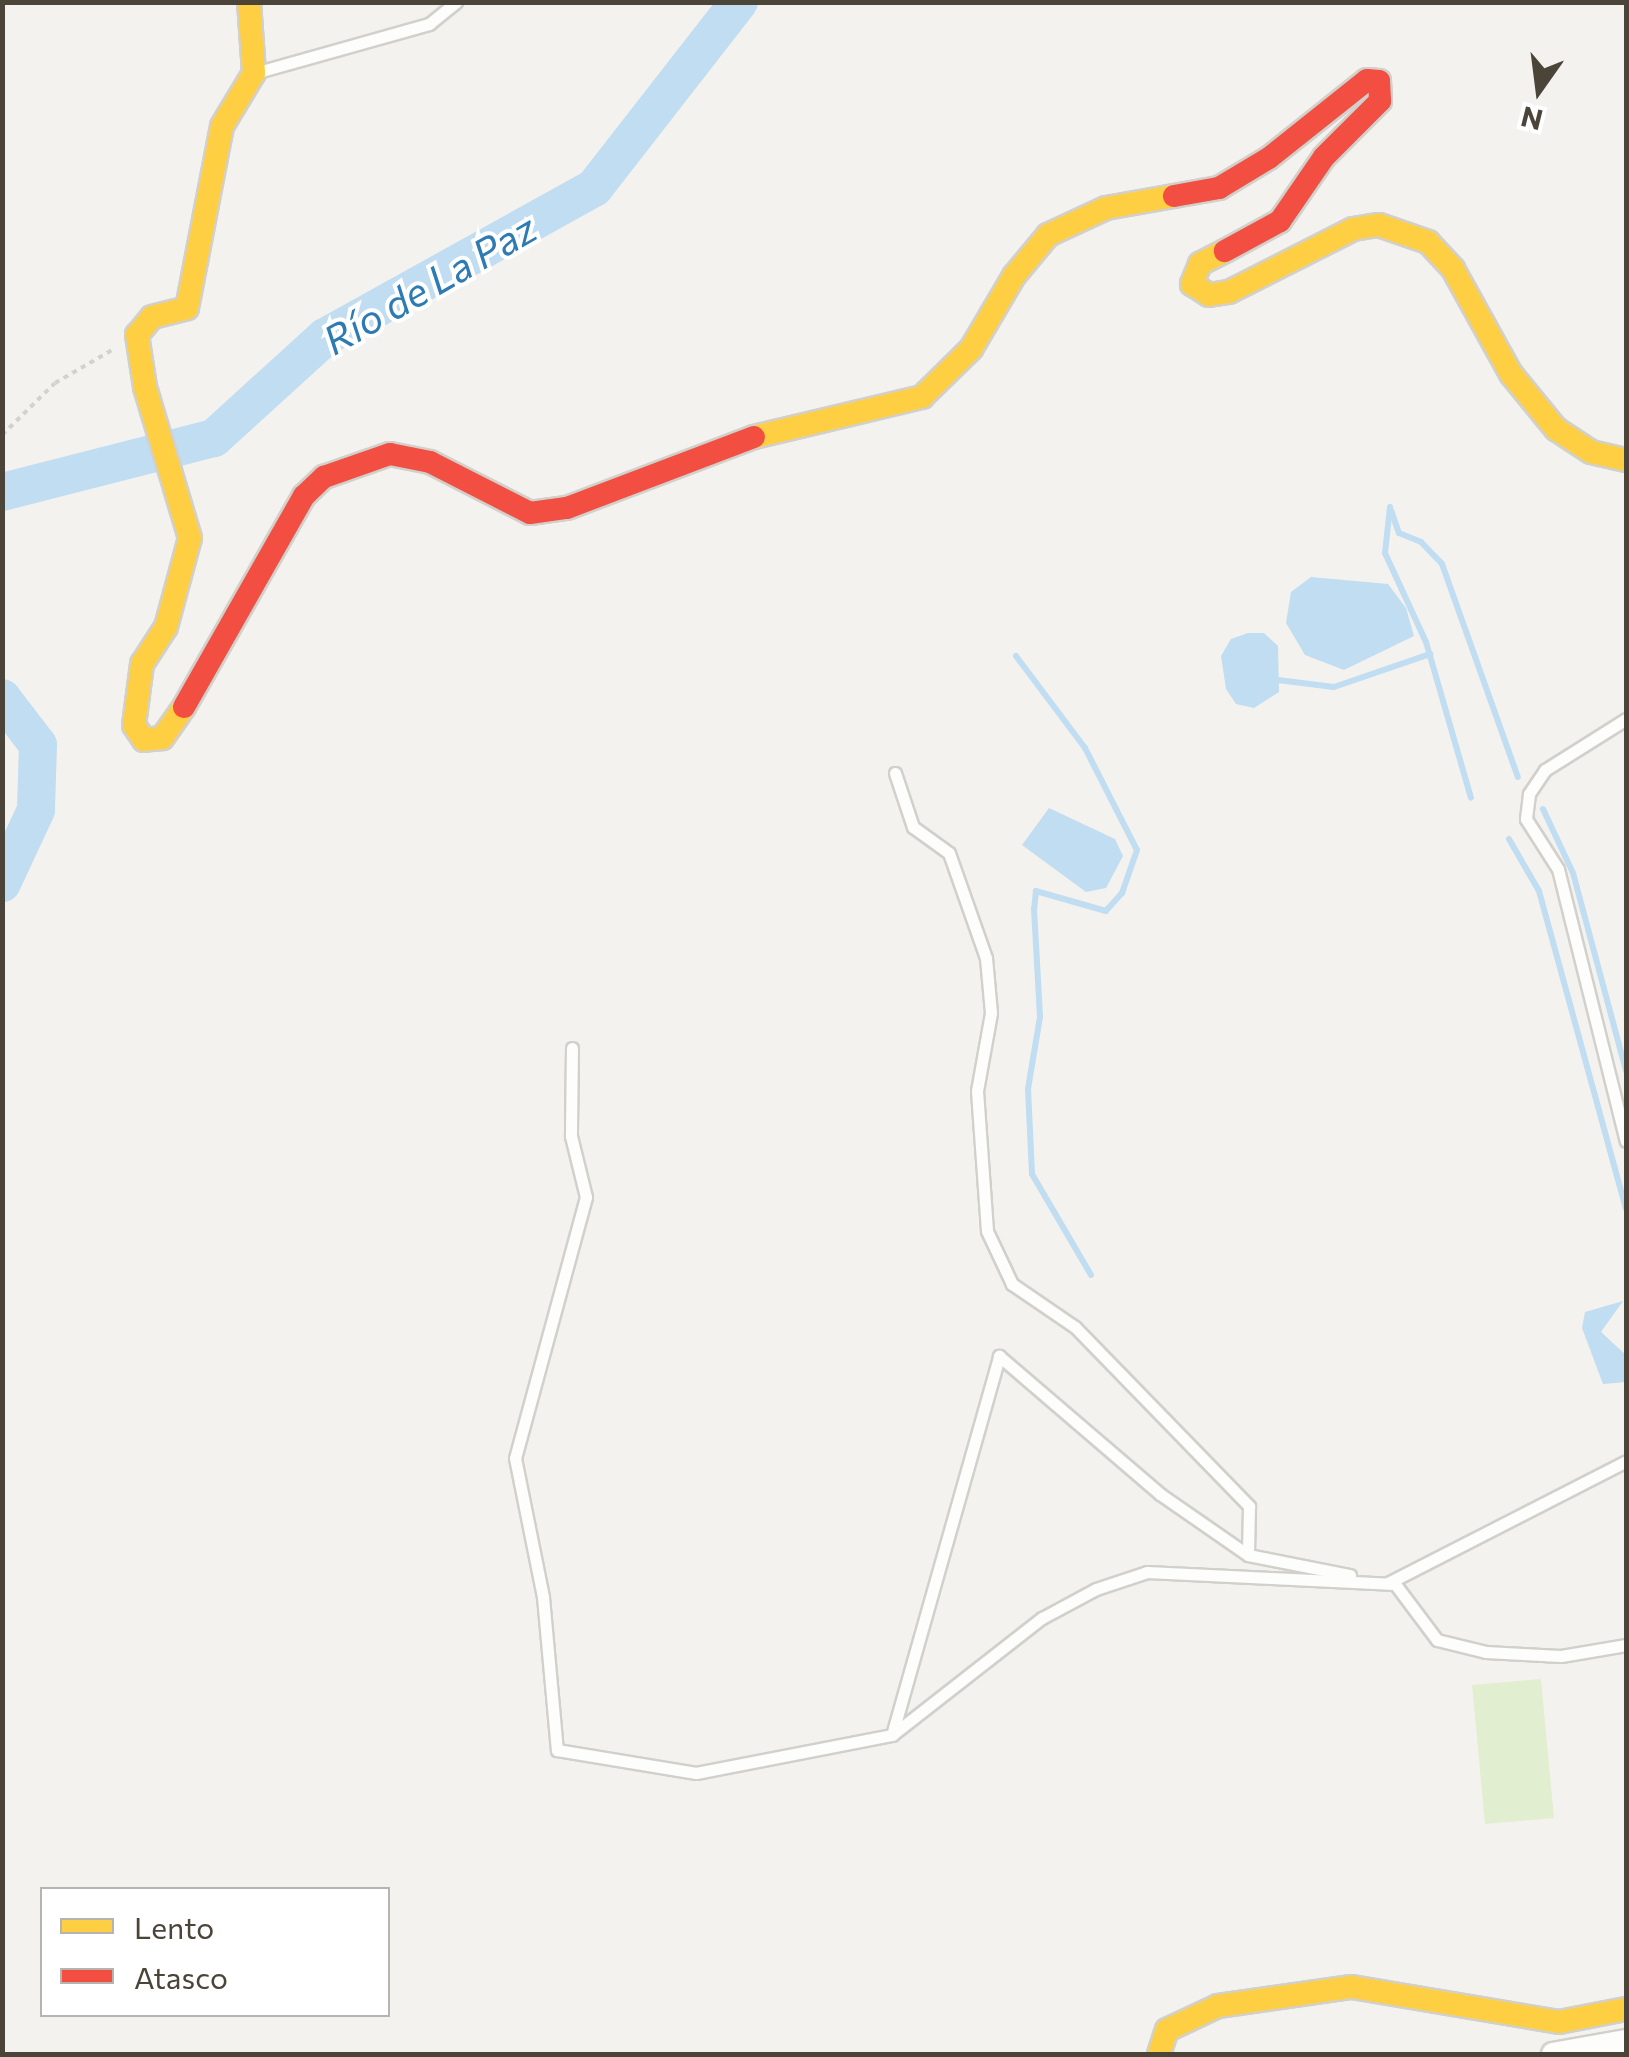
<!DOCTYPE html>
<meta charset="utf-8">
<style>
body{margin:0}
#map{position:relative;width:1629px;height:2057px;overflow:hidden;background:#f4f2ee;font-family:Commissioner,sans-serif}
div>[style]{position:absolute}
.green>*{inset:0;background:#e1eecf}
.water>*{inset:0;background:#c0ddf1}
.stream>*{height:6px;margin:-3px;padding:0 3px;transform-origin:3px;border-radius:3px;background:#c0ddf1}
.river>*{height:38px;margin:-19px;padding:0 19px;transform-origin:19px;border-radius:19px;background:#c0ddf1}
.path>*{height:4px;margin-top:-2px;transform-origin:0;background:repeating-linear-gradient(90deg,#d3d2cc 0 5px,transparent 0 10px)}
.roads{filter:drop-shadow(2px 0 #d2d0cb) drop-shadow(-2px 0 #d2d0cb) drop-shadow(0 2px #d2d0cb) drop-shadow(0 -2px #d2d0cb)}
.lane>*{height:11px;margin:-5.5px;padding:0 5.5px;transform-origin:5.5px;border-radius:5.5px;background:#fdfdfc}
.street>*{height:22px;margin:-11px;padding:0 11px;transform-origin:11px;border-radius:11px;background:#fdfdfc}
.slow>*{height:22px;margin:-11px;padding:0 11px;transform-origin:11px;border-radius:11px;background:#ffcf43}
.jam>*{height:22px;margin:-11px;padding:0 11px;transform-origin:11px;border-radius:11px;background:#f24e42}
span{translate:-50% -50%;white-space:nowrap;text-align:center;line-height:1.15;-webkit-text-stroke:8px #fff;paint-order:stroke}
.water-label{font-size:40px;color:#2e7ab2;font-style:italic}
.frame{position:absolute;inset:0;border:5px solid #4b4439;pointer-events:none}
.legend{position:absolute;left:40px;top:1887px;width:350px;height:130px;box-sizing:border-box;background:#fff;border:2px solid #b7b4b0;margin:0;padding:12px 18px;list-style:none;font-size:30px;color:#4b4439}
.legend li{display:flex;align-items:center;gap:20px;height:50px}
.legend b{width:50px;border:2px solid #b7b4b0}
.north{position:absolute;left:1489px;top:40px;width:100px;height:100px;-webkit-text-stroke:8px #fff;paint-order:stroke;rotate:194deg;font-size:28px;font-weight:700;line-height:40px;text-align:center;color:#4b4439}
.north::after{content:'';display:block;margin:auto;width:35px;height:45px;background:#4b4439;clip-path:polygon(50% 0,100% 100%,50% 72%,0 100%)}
</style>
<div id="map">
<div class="green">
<div style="clip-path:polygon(1541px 1679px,1554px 1818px,1485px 1824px,1472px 1685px)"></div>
</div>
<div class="water">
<div style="clip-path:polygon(1311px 577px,1388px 584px,1406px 608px,1414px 636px,1344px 670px,1305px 655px,1286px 623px,1291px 592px)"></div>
<div style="clip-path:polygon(1248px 633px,1264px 633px,1278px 646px,1279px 692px,1254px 708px,1236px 704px,1226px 689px,1221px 656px,1231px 639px)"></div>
<div style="clip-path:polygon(1049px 808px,1115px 839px,1123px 856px,1106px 888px,1086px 892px,1022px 845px)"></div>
<div style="clip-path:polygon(1623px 1301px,1601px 1332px,1626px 1355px,1626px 1382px,1603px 1384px,1582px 1328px,1585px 1312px)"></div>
</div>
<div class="stream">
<div style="left:1390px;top:507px;width:46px;rotate:96.2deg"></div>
<div style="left:1385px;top:553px;width:98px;rotate:65.3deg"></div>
<div style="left:1426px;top:642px;width:162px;rotate:73.9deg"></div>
<div style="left:1391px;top:510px;width:24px;rotate:71deg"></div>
<div style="left:1399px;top:533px;width:24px;rotate:22deg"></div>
<div style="left:1421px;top:542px;width:30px;rotate:46deg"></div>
<div style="left:1442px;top:564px;width:226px;rotate:70.4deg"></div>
<div style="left:1016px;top:656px;width:115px;rotate:53.1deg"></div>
<div style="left:1085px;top:748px;width:114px;rotate:63deg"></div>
<div style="left:1137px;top:850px;width:46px;rotate:109.2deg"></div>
<div style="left:1122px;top:893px;width:24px;rotate:132deg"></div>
<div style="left:1106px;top:911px;width:73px;rotate:-164.1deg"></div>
<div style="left:1036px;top:891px;width:18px;rotate:96deg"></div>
<div style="left:1034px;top:909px;width:108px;rotate:86.8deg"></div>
<div style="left:1040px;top:1017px;width:73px;rotate:99.5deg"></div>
<div style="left:1028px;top:1089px;width:85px;rotate:87.3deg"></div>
<div style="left:1032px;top:1174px;width:117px;rotate:59.7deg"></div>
<div style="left:1278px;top:680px;width:56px;rotate:7.1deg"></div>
<div style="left:1334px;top:687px;width:102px;rotate:-19deg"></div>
<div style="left:1543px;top:809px;width:71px;rotate:64.9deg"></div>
<div style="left:1573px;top:873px;width:205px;rotate:75deg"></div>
<div style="left:1509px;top:839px;width:60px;rotate:60deg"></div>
<div style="left:1539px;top:891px;width:329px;rotate:74.7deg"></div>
</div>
<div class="river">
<div style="left:2px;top:492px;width:219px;rotate:-14.3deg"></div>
<div style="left:214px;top:438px;width:150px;rotate:-42.3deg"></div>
<div style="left:325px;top:337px;width:308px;rotate:-29deg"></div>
<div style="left:594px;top:188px;width:236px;rotate:-52.1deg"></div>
<div style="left:2px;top:698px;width:59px;rotate:52.5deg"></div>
<div style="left:38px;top:745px;width:65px;rotate:91.8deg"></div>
<div style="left:36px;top:810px;width:81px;rotate:115deg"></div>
</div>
<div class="path">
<div style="left:2px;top:435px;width:74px;rotate:-44.5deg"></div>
<div style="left:55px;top:383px;width:66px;rotate:-30.1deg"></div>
</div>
<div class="roads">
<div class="lane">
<div style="left:258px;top:72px;width:178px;rotate:-15.7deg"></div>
<div style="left:429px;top:24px;width:35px;rotate:-39deg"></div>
<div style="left:1626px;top:719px;width:96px;rotate:147.8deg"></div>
<div style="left:1545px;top:770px;width:29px;rotate:124deg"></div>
<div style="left:1529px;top:794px;width:25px;rotate:97deg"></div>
<div style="left:1526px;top:819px;width:59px;rotate:57.4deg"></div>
<div style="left:1558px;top:869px;width:280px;rotate:76deg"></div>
<div style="left:895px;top:773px;width:57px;rotate:71.6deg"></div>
<div style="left:913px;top:827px;width:44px;rotate:35.8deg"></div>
<div style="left:949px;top:853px;width:111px;rotate:70.6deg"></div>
<div style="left:986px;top:958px;width:55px;rotate:84.8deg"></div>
<div style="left:991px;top:1013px;width:79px;rotate:100.2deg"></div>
<div style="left:977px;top:1091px;width:140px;rotate:85.9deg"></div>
<div style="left:987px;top:1231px;width:59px;rotate:64.7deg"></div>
<div style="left:1012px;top:1284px;width:76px;rotate:34.3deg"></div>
<div style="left:1075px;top:1327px;width:250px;rotate:45.8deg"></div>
<div style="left:1249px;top:1506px;width:49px;rotate:91.2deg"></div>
<div style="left:572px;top:1048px;width:88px;rotate:90.7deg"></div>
<div style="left:571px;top:1136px;width:63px;rotate:76.2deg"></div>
<div style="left:586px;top:1197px;width:270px;rotate:105.2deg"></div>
<div style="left:515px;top:1458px;width:142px;rotate:78.6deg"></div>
<div style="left:543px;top:1597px;width:154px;rotate:84.8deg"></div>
<div style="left:557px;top:1750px;width:141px;rotate:9.4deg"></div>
<div style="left:696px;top:1773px;width:200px;rotate:-11deg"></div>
<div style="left:892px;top:1735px;width:190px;rotate:-38deg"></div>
<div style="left:1042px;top:1618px;width:61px;rotate:-28.2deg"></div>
<div style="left:1096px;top:1589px;width:54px;rotate:-18.4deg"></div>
<div style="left:1147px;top:1572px;width:248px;rotate:2.8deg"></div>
<div style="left:1395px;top:1584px;width:70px;rotate:53.1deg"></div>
<div style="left:1437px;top:1640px;width:50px;rotate:13.8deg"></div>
<div style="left:1486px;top:1652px;width:75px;rotate:3.1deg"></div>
<div style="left:1561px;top:1656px;width:66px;rotate:-9.6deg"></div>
<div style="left:1388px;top:1583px;width:267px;rotate:-27.1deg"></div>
<div style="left:892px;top:1735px;width:394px;rotate:-74.2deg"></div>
<div style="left:999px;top:1356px;width:212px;rotate:40.6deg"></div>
<div style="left:1160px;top:1494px;width:107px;rotate:34.7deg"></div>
<div style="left:1248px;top:1555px;width:104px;rotate:11.1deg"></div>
</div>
<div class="street">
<div style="left:1553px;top:2054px;width:74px;rotate:-10.1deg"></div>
</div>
<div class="slow">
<div style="left:1225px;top:251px;width:28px;rotate:153deg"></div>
<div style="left:1200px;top:264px;width:22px;rotate:112deg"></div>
<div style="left:1192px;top:284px;width:20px;rotate:33deg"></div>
<div style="left:1209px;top:295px;width:20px;rotate:-9deg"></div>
<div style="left:1229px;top:292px;width:139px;rotate:-26.9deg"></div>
<div style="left:1353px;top:229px;width:26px;rotate:-9deg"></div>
<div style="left:1379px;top:225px;width:52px;rotate:19.1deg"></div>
<div style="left:1428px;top:242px;width:37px;rotate:47deg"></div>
<div style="left:1453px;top:269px;width:120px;rotate:61.1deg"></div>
<div style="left:1511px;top:374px;width:71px;rotate:50.7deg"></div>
<div style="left:1556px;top:429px;width:42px;rotate:33.3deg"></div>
<div style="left:1591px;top:452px;width:36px;rotate:13deg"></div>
<div style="left:754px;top:437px;width:173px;rotate:-13.4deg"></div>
<div style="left:922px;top:397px;width:69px;rotate:-44.4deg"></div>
<div style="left:971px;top:349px;width:85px;rotate:-59.5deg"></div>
<div style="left:1014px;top:276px;width:53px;rotate:-50.3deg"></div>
<div style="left:1048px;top:235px;width:64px;rotate:-25deg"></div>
<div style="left:1106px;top:208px;width:69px;rotate:-10deg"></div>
<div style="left:184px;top:707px;width:38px;rotate:125deg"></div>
<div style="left:162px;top:738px;width:18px;rotate:174deg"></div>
<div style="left:144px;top:740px;width:18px;rotate:-124deg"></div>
<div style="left:134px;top:725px;width:62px;rotate:-82.5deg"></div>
<div style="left:142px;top:664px;width:44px;rotate:-57deg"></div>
<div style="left:166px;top:627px;width:92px;rotate:-74.9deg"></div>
<div style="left:190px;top:538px;width:158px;rotate:-106.6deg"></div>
<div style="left:145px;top:387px;width:53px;rotate:-98.7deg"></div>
<div style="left:137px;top:335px;width:23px;rotate:-50deg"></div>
<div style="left:152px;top:317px;width:36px;rotate:-14deg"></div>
<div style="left:187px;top:308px;width:185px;rotate:-79.1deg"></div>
<div style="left:222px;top:126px;width:62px;rotate:-58.9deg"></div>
<div style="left:254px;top:73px;width:71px;rotate:-94deg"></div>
<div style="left:1159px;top:2054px;width:25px;rotate:-72deg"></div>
<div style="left:1167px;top:2030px;width:56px;rotate:-25.2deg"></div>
<div style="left:1218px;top:2006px;width:135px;rotate:-8.1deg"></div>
<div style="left:1352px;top:1987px;width:210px;rotate:9.6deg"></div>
<div style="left:1559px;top:2022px;width:68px;rotate:-11deg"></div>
</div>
<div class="jam">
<div style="left:1174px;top:196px;width:46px;rotate:-10.1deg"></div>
<div style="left:1219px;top:188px;width:58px;rotate:-31deg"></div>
<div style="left:1269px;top:158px;width:125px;rotate:-38.5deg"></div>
<div style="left:1367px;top:80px;width:12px;rotate:5deg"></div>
<div style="left:1379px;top:81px;width:20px;rotate:87deg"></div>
<div style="left:1380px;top:101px;width:79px;rotate:135deg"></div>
<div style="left:1324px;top:157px;width:78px;rotate:124.5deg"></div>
<div style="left:1280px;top:221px;width:63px;rotate:151.4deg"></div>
<div style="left:184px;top:707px;width:243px;rotate:-60.4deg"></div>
<div style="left:304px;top:496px;width:28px;rotate:-44deg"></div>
<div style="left:324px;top:477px;width:70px;rotate:-19.2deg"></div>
<div style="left:390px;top:454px;width:41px;rotate:11.3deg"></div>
<div style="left:430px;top:462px;width:112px;rotate:27deg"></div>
<div style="left:530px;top:513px;width:37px;rotate:-8deg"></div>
<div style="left:567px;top:508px;width:200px;rotate:-20.8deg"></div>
</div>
</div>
<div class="water-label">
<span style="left:429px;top:283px;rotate:-30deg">Río de La Paz</span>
</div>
<div class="frame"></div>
<ul class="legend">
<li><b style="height:12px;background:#ffcf43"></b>Lento</li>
<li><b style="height:12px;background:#f24e42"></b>Atasco</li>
</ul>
<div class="north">N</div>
</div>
